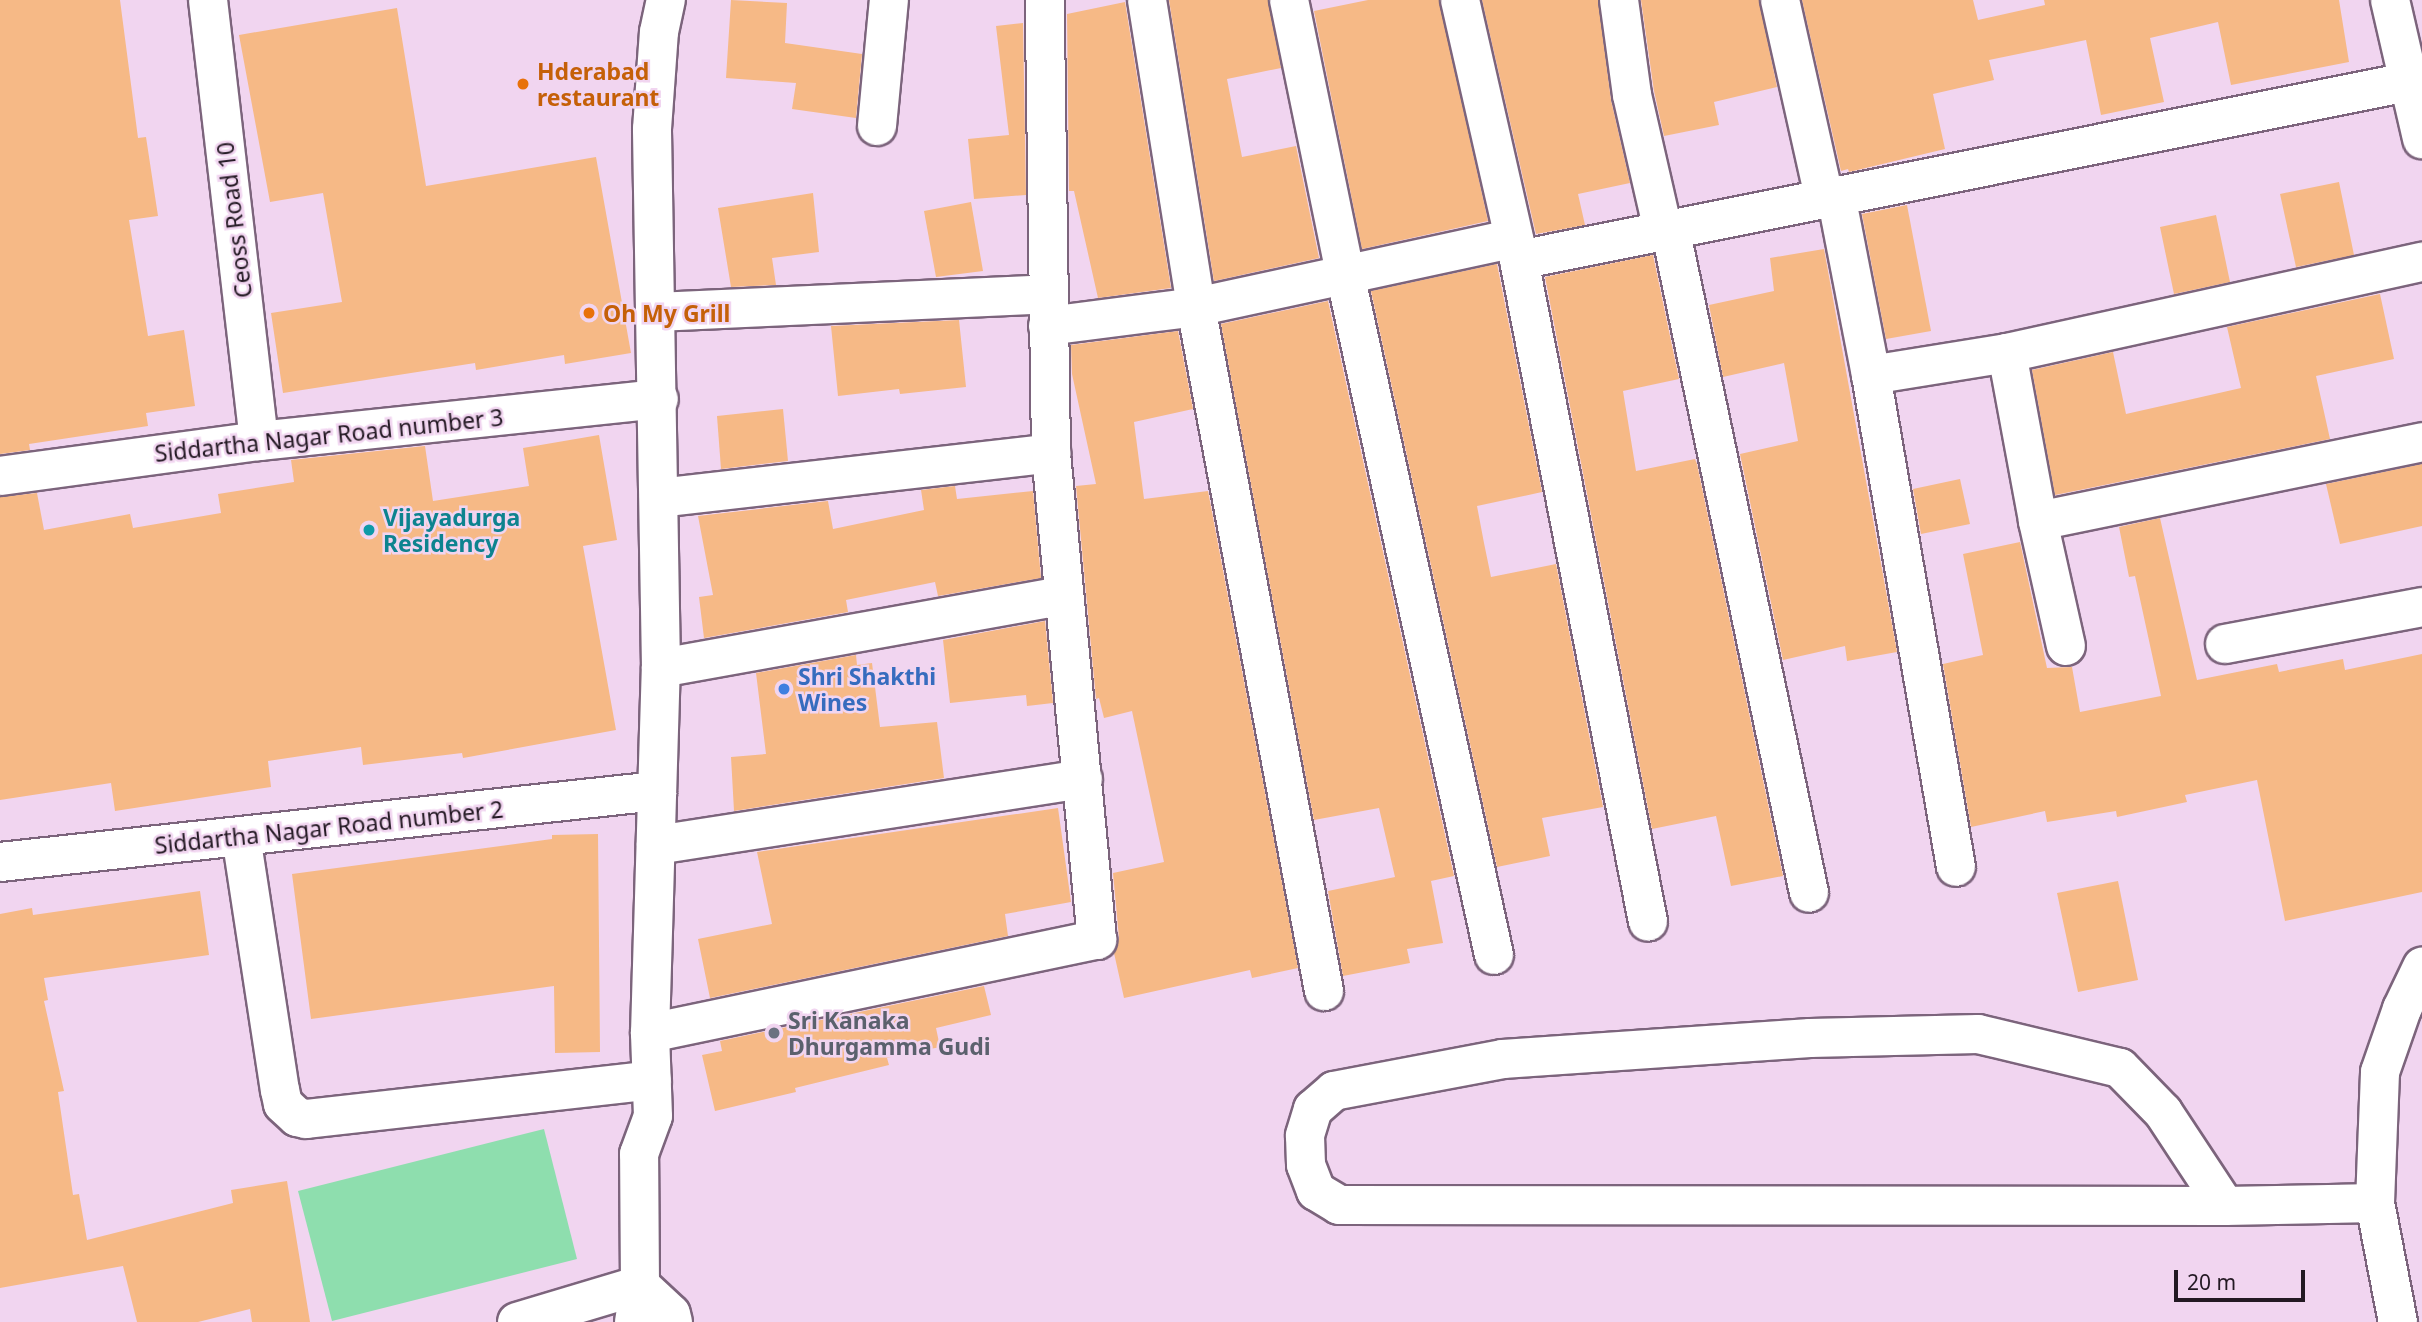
<!DOCTYPE html>
<style>
body{margin:0}
#map{position:relative;width:2422px;height:1322px;overflow:hidden;background:#f1d5f0;font-family:"Noto Sans",sans-serif}
div>[style]{position:absolute}
.green>*{inset:0;background:#8edeae}
.building>*{inset:0;background:#f6b986}
.roads{filter:drop-shadow(2px 0 #7c647c) drop-shadow(-2px 0 #7c647c) drop-shadow(0 2px #7c647c) drop-shadow(0 -2px #7c647c)}
.minor>*{height:38px;margin:-19px;padding:0 19px;transform-origin:19px;border-radius:19px;background:#fff}
.major>*{height:38px;margin:-19px;padding:0 19px;transform-origin:19px;border-radius:19px;background:#fff}
.dots>*{width:19px;height:19px;translate:-50% -50%;box-sizing:border-box;border:4px solid #f1d5f0;border-radius:50%}
span{translate:-50% -50%;white-space:nowrap;text-align:center;line-height:1.15;-webkit-text-stroke:5px #f1d5f0;paint-order:stroke}
.food-label{font-size:23px;color:#c56008;font-weight:700}
.left{translate:0 -50%;text-align:left}
.street-label{font-size:23px;color:#231923}
.culture-label{font-size:23px;color:#0d838f;font-weight:700}
.shop-label{font-size:23px;color:#366cbe;font-weight:700}
.worship-label{font-size:23px;color:#5b616d;font-weight:700}
.scale{position:absolute;left:2174px;top:1270px;width:131px;height:32px;box-sizing:border-box;border:4px solid #231923;border-top:0;padding-left:9px;font-size:21px;line-height:24px;white-space:nowrap;color:#231923;-webkit-text-stroke:5px #f1d5f0;paint-order:stroke}
</style>
<div id="map">
<div class="green">
<div style="clip-path:polygon(544px 1129px,577px 1259px,332px 1321px,298px 1191px)"></div>
</div>
<div class="building">
<div style="clip-path:polygon(0 0,120px 0,138px 138px,146px 137px,158px 216px,129px 220px,148px 336px,184px 330px,195px 406px,146px 413px,148px 426px,29px 444px,30px 450px,0 454px)"></div>
<div style="clip-path:polygon(731px 0,787px 3px,785px 43px,862px 54px,856px 118px,792px 109px,796px 83px,726px 78px)"></div>
<div style="clip-path:polygon(1169px 0,1268px 0,1281px 68px,1227px 79px,1242px 157px,1296px 146px,1319px 258px,1214px 281px)"></div>
<div style="clip-path:polygon(1368px 0,1439px 0,1488px 221px,1362px 249px,1314px 11px)"></div>
<div style="clip-path:polygon(1482px 0,1598px 0,1611px 100px,1630px 183px,1578px 194px,1585px 225px,1536px 234px)"></div>
<div style="clip-path:polygon(1641px 0,1759px 0,1777px 87px,1714px 102px,1719px 125px,1664px 136px,1654px 91px)"></div>
<div style="clip-path:polygon(1802px 0,1973px 0,1978px 20px,2045px 5px,2044px 0,2339px 0,2349px 62px,2231px 85px,2218px 22px,2150px 38px,2164px 102px,2101px 115px,2086px 40px,1989px 60px,1994px 80px,1933px 94px,1945px 149px,1849px 172px,1848px 169px,1841px 171px)"></div>
<div style="clip-path:polygon(1125px 2px,1171px 288px,1098px 298px,1074px 191px,1069px 191px,1067px 14px)"></div>
<div style="clip-path:polygon(397px 8px,426px 186px,596px 157px,631px 353px,565px 364px,564px 355px,476px 370px,475px 363px,283px 393px,271px 313px,342px 302px,323px 193px,270px 202px,239px 35px)"></div>
<div style="clip-path:polygon(1023px 23px,1026px 195px,974px 199px,968px 139px,1009px 135px,996px 26px)"></div>
<div style="clip-path:polygon(2339px 182px,2354px 255px,2296px 267px,2280px 194px)"></div>
<div style="clip-path:polygon(813px 193px,819px 252px,772px 258px,776px 285px,731px 287px,718px 208px)"></div>
<div style="clip-path:polygon(971px 202px,983px 271px,936px 277px,924px 211px)"></div>
<div style="clip-path:polygon(1907px 205px,1931px 331px,1886px 339px,1862px 214px)"></div>
<div style="clip-path:polygon(2216px 215px,2230px 282px,2174px 294px,2160px 227px)"></div>
<div style="clip-path:polygon(1824px 249px,1897px 652px,1847px 661px,1845px 646px,1783px 660px,1740px 454px,1798px 441px,1784px 363px,1723px 377px,1709px 305px,1774px 291px,1770px 258px)"></div>
<div style="clip-path:polygon(1653px 255px,1679px 379px,1623px 391px,1636px 471px,1695px 459px,1697px 464px,1783px 876px,1731px 886px,1716px 816px,1652px 829px,1545px 277px)"></div>
<div style="clip-path:polygon(1497px 264px,1542px 492px,1477px 506px,1484px 543px,1491px 577px,1556px 564px,1603px 807px,1542px 818px,1550px 856px,1497px 867px,1371px 291px)"></div>
<div style="clip-path:polygon(2380px 294px,2394px 359px,2316px 376px,2330px 439px,2055px 495px,2032px 370px,2113px 352px,2126px 414px,2197px 398px,2241px 388px,2227px 327px)"></div>
<div style="clip-path:polygon(1328px 301px,1454px 876px,1431px 881px,1443px 943px,1407px 949px,1410px 963px,1343px 976px,1328px 891px,1395px 877px,1379px 808px,1314px 820px,1221px 324px)"></div>
<div style="clip-path:polygon(959px 320px,966px 387px,900px 394px,899px 389px,838px 396px,831px 326px)"></div>
<div style="clip-path:polygon(1178px 331px,1193px 409px,1134px 422px,1144px 499px,1208px 491px,1298px 968px,1252px 978px,1250px 970px,1124px 998px,1114px 953px,1119px 938px,1113px 873px,1164px 862px,1132px 711px,1104px 718px,1099px 698px,1096px 699px,1076px 486px,1096px 484px,1072px 374px,1071px 345px)"></div>
<div style="clip-path:polygon(783px 409px,788px 461px,721px 469px,717px 416px)"></div>
<div style="clip-path:polygon(599px 435px,617px 540px,583px 546px,616px 730px,463px 758px,462px 753px,363px 765px,361px 747px,268px 761px,271px 787px,115px 811px,111px 783px,0 800px,0 497px,37px 493px,44px 530px,130px 514px,133px 528px,221px 513px,218px 494px,294px 482px,291px 460px,425px 446px,433px 501px,529px 486px,523px 448px)"></div>
<div style="clip-path:polygon(2422px 464px,2422px 526px,2340px 544px,2326px 484px)"></div>
<div style="clip-path:polygon(1960px 479px,1970px 524px,1921px 534px,1913px 489px)"></div>
<div style="clip-path:polygon(955px 486px,957px 499px,1033px 491px,1041px 578px,938px 596px,935px 582px,846px 600px,848px 612px,704px 638px,699px 597px,713px 595px,698px 516px,828px 501px,833px 529px,924px 510px,921px 490px)"></div>
<div style="clip-path:polygon(2160px 518px,2197px 680px,2277px 664px,2279px 672px,2343px 659px,2345px 670px,2422px 654px,2422px 892px,2285px 921px,2257px 780px,2185px 795px,2187px 802px,2117px 817px,2116px 811px,2047px 822px,2045px 811px,1971px 827px,1943px 664px,1983px 655px,1963px 554px,2020px 542px,2047px 668px,2072px 667px,2080px 712px,2161px 696px,2135px 576px,2129px 577px,2119px 527px)"></div>
<div style="clip-path:polygon(1045px 621px,1053px 703px,1027px 706px,1026px 695px,950px 703px,943px 640px)"></div>
<div style="clip-path:polygon(856px 655px,857px 665px,872px 663px,880px 727px,937px 722px,944px 778px,734px 811px,731px 757px,766px 754px,756px 673px)"></div>
<div style="clip-path:polygon(1058px 808px,1071px 902px,1005px 914px,1008px 936px,710px 998px,698px 939px,772px 924px,757px 852px)"></div>
<div style="clip-path:polygon(598px 834px,600px 1052px,555px 1053px,554px 986px,311px 1019px,292px 874px,552px 839px,552px 835px)"></div>
<div style="clip-path:polygon(2118px 881px,2138px 980px,2078px 992px,2057px 893px)"></div>
<div style="clip-path:polygon(200px 891px,209px 955px,44px 978px,48px 1000px,44px 1001px,64px 1091px,58px 1092px,73px 1195px,79px 1194px,87px 1240px,233px 1203px,231px 1190px,287px 1181px,310px 1322px,252px 1322px,250px 1309px,198px 1322px,137px 1322px,123px 1266px,0 1288px,0 914px,32px 908px,33px 915px)"></div>
<div style="clip-path:polygon(984px 986px,991px 1015px,936px 1028px,940px 1047px,887px 1058px,889px 1065px,795px 1088px,796px 1092px,715px 1111px,702px 1055px,722px 1051px,720px 1041px)"></div>
</div>
<div class="roads">
<div class="minor">
<div style="left:208px;top:0;width:444px;rotate:83.4deg"></div>
<div style="left:1147px;top:0;width:311px;rotate:80.9deg"></div>
<div style="left:1196px;top:307px;width:696px;rotate:79.4deg"></div>
<div style="left:1289px;top:0;width:280px;rotate:78.4deg"></div>
<div style="left:1345px;top:274px;width:697px;rotate:77.66deg"></div>
<div style="left:1460px;top:0;width:267px;rotate:77.2deg"></div>
<div style="left:1519px;top:260px;width:674px;rotate:78.97deg"></div>
<div style="left:1619px;top:0;width:96px;rotate:82.2deg"></div>
<div style="left:1632px;top:95px;width:139px;rotate:77.1deg"></div>
<div style="left:1780px;top:0;width:202px;rotate:77.4deg"></div>
<div style="left:2390px;top:0;width:143px;rotate:77deg"></div>
<div style="left:877px;top:126px;width:127px;rotate:-84.6deg"></div>
<div style="left:1836px;top:195px;width:183px;rotate:79deg"></div>
<div style="left:1871px;top:375px;width:499px;rotate:80.2deg"></div>
<div style="left:1670px;top:228px;width:679px;rotate:78.19deg"></div>
<div style="left:1519px;top:260px;width:921px;rotate:-11.33deg"></div>
<div style="left:656px;top:312px;width:392px;rotate:-2.6deg"></div>
<div style="left:1048px;top:326px;width:149px;rotate:-7.3deg"></div>
<div style="left:1196px;top:307px;width:325px;rotate:-12.2deg"></div>
<div style="left:2007px;top:353px;width:171px;rotate:79.5deg"></div>
<div style="left:2038px;top:521px;width:128px;rotate:77.4deg"></div>
<div style="left:1871px;top:375px;width:138px;rotate:-9.2deg"></div>
<div style="left:2007px;top:353px;width:425px;rotate:-12.4deg"></div>
<div style="left:0;top:476px;width:261px;rotate:-7.7deg"></div>
<div style="left:259px;top:441px;width:402px;rotate:-6deg"></div>
<div style="left:659px;top:498px;width:395px;rotate:-6.5deg"></div>
<div style="left:2038px;top:521px;width:392px;rotate:-11.6deg"></div>
<div style="left:2225px;top:644px;width:200px;rotate:-10.6deg"></div>
<div style="left:661px;top:668px;width:408px;rotate:-10.2deg"></div>
<div style="left:241px;top:836px;width:257px;rotate:81.3deg"></div>
<div style="left:280px;top:1090px;width:14px;rotate:78deg"></div>
<div style="left:283px;top:1104px;width:19px;rotate:43deg"></div>
<div style="left:297px;top:1117px;width:9px;rotate:13deg"></div>
<div style="left:306px;top:1119px;width:348px;rotate:-6.4deg"></div>
<div style="left:656px;top:845px;width:432px;rotate:-8.8deg"></div>
<div style="left:0;top:862px;width:661px;rotate:-6.17deg"></div>
<div style="left:650px;top:1033px;width:457px;rotate:-11.8deg"></div>
<div style="left:1097px;top:940px;width:489px;rotate:-95.4deg"></div>
<div style="left:1051px;top:453px;width:453px;rotate:-90.8deg"></div>
<div style="left:2375px;top:1203px;width:131px;rotate:-87.8deg"></div>
<div style="left:2380px;top:1072px;width:67px;rotate:-70.8deg"></div>
<div style="left:2402px;top:1009px;width:47px;rotate:-64.5deg"></div>
<div style="left:2225px;top:1206px;width:113px;rotate:-123.4deg"></div>
<div style="left:2163px;top:1112px;width:62px;rotate:-134.3deg"></div>
<div style="left:2120px;top:1068px;width:146px;rotate:-166.5deg"></div>
<div style="left:1978px;top:1034px;width:168px;rotate:178.6deg"></div>
<div style="left:1810px;top:1038px;width:308px;rotate:176.1deg"></div>
<div style="left:1503px;top:1059px;width:172px;rotate:169.3deg"></div>
<div style="left:1334px;top:1091px;width:28px;rotate:139deg"></div>
<div style="left:1313px;top:1109px;width:28px;rotate:107deg"></div>
<div style="left:1305px;top:1136px;width:29px;rotate:88deg"></div>
<div style="left:1306px;top:1165px;width:28px;rotate:69deg"></div>
<div style="left:1316px;top:1191px;width:27px;rotate:31deg"></div>
<div style="left:1339px;top:1205px;width:886px;rotate:0.06deg"></div>
<div style="left:2225px;top:1206px;width:150px;rotate:-1.1deg"></div>
<div style="left:2375px;top:1203px;width:121px;rotate:79.1deg"></div>
<div style="left:517px;top:1322px;width:128px;rotate:-16.7deg"></div>
</div>
<div class="major">
<div style="left:640px;top:1285px;width:42px;rotate:43.1deg"></div>
<div style="left:671px;top:1314px;width:8px;rotate:76deg"></div>
<div style="left:634px;top:1322px;width:37px;rotate:-81deg"></div>
<div style="left:640px;top:1285px;width:131px;rotate:-90.4deg"></div>
<div style="left:639px;top:1154px;width:40px;rotate:-69.8deg"></div>
<div style="left:653px;top:1116px;width:83px;rotate:-92.1deg"></div>
<div style="left:650px;top:1033px;width:365px;rotate:-88.3deg"></div>
<div style="left:661px;top:668px;width:539px;rotate:-90.96deg"></div>
<div style="left:652px;top:129px;width:97px;rotate:-85.9deg"></div>
<div style="left:659px;top:32px;width:33px;rotate:-78deg"></div>
</div>
</div>
<div class="dots">
<div style="left:523px;top:84px;background:#e8710a"></div>
<div style="left:589px;top:313px;background:#e8710a"></div>
<div style="left:369px;top:530px;background:#0f9aa8"></div>
<div style="left:784px;top:689px;background:#3f7fe0"></div>
<div style="left:774px;top:1033px;background:#6b7280"></div>
</div>
<div class="food-label">
<span class="left" style="left:537px;top:84px">Hderabad<br>restaurant</span>
<span class="left" style="left:603px;top:313px">Oh My Grill</span>
</div>
<div class="street-label">
<span style="left:234px;top:220px;rotate:-97deg">Ceoss Road 10</span>
<span style="left:329px;top:435px;rotate:-6deg">Siddartha Nagar Road number 3</span>
<span style="left:329px;top:827px;rotate:-6deg">Siddartha Nagar Road number 2</span>
</div>
<div class="culture-label">
<span class="left" style="left:383px;top:530px">Vijayadurga<br>Residency</span>
</div>
<div class="shop-label">
<span class="left" style="left:798px;top:689px">Shri Shakthi<br>Wines</span>
</div>
<div class="worship-label">
<span class="left" style="left:788px;top:1033px">Sri Kanaka<br>Dhurgamma Gudi</span>
</div>
<div class="scale">20 m</div>
</div>
